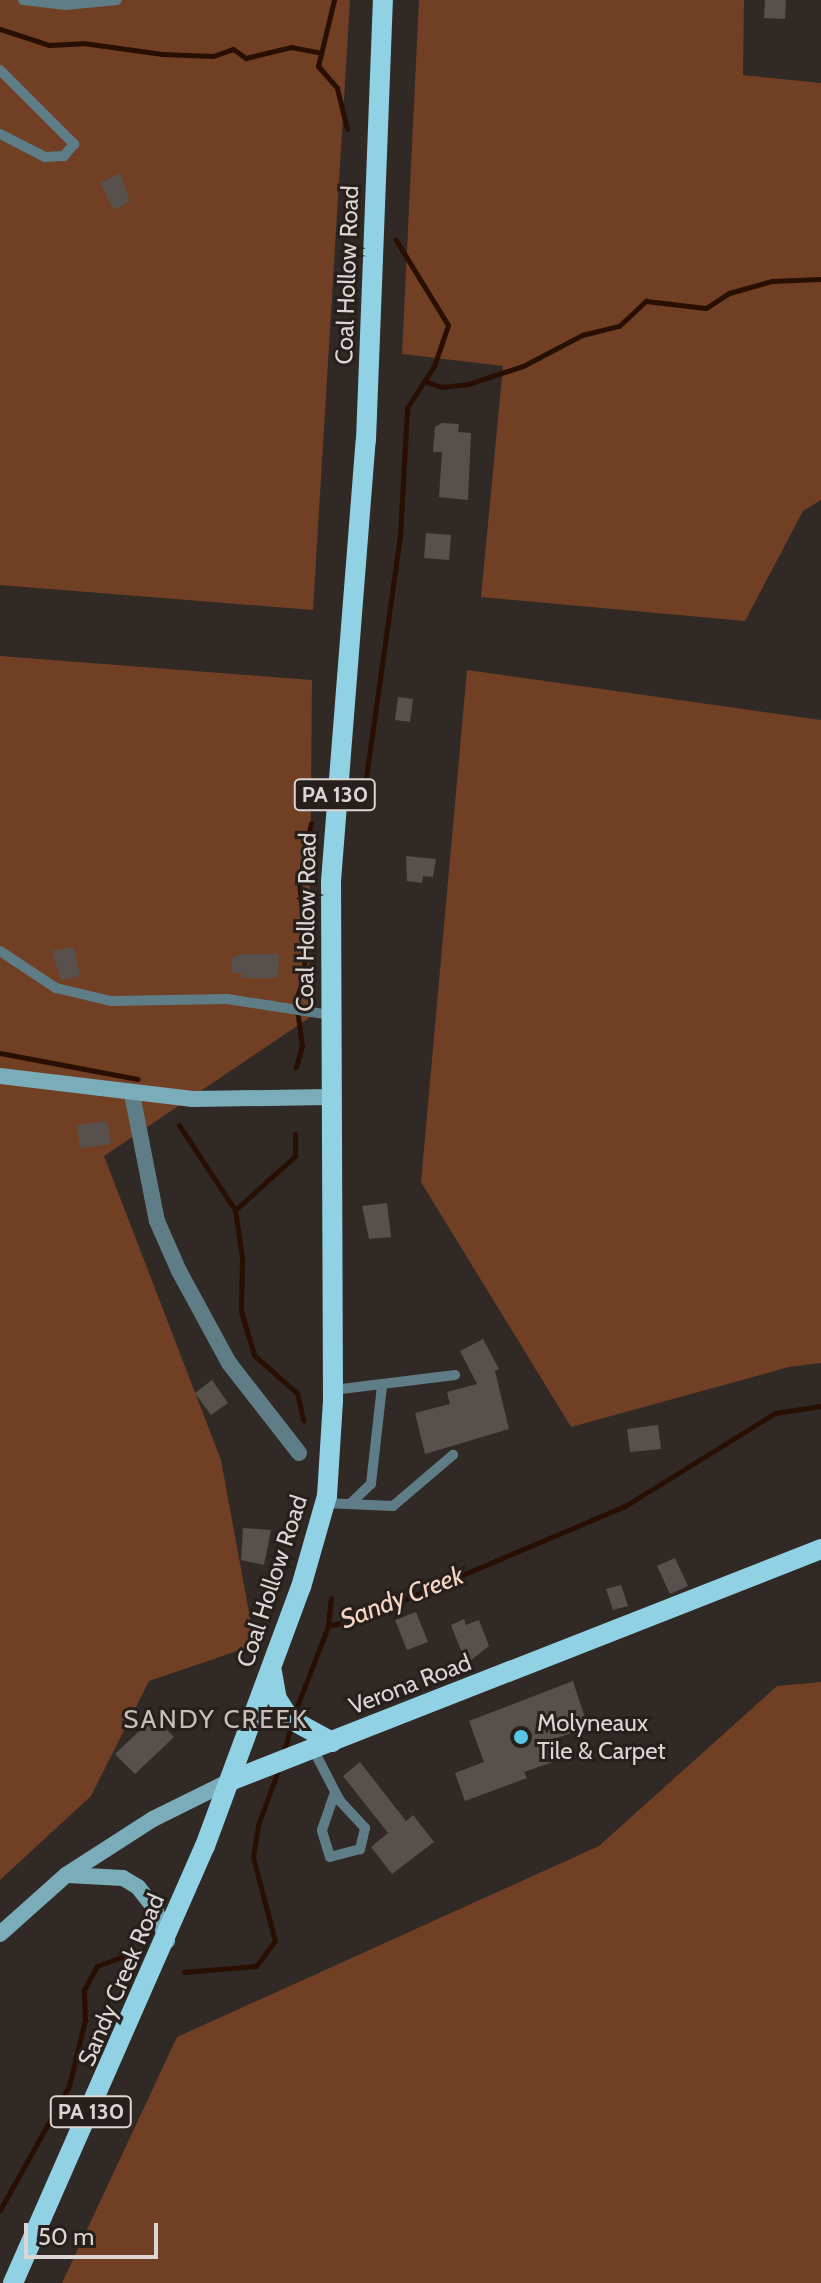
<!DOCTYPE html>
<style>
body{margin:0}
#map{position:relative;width:821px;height:2283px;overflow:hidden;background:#302925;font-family:Cabin,sans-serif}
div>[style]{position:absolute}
.green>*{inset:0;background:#713f23}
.stream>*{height:5px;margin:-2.5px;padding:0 2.5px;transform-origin:2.5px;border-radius:2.5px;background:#290f02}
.building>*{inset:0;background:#58504c}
.lane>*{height:10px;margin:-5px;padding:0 5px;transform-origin:5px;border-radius:5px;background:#5f7d86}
.street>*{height:16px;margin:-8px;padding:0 8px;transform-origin:8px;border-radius:8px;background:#5f7d86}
.secondary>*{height:16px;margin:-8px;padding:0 8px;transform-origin:8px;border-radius:8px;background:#7bacba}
.primary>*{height:20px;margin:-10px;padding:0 10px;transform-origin:10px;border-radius:10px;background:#90d1e3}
.dots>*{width:22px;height:22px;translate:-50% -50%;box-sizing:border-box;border:4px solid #261f1c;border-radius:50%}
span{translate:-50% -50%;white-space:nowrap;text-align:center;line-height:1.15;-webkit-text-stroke:6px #261f1c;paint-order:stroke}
.shield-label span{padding:2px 6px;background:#261f1c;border:2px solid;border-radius:6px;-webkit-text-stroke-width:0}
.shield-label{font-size:22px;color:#dbd6d3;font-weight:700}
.street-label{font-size:24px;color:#dbd6d3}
.poi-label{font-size:24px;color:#dbd6d3}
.left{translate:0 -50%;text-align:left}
.water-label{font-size:26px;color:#f7d5c3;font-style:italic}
.neighbourhood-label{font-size:26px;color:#c7beb9;letter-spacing:2px}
.scale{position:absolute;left:24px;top:2223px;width:134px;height:36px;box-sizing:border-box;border:4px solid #dbd6d3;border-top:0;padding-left:10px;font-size:24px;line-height:28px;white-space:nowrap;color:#dbd6d3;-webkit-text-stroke:6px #261f1c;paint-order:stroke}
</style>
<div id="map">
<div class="green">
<div style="clip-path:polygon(0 0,350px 0,313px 610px,0 585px)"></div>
<div style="clip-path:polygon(419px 0,744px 0,743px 75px,821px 83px,821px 500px,803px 511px,745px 621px,481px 597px,503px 366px,402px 354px)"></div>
<div style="clip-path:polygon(0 656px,312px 680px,309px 1018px,104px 1156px,221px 1460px,255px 1645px,149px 1681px,91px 1796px,0 1880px)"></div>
<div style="clip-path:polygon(467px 670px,821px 720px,821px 1363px,789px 1367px,571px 1427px,421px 1182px)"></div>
<div style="clip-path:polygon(821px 1682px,821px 2283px,62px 2283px,177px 2037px,599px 1846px,777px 1686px)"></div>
</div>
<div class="stream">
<div style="left:334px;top:0;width:68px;rotate:103.6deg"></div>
<div style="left:318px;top:66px;width:29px;rotate:49deg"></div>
<div style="left:337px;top:88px;width:42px;rotate:76.3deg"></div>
<div style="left:0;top:29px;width:52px;rotate:18.1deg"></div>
<div style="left:49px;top:45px;width:34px;rotate:-3deg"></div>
<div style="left:83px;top:43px;width:80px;rotate:7.9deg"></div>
<div style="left:162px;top:54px;width:51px;rotate:2.2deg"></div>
<div style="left:213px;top:56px;width:21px;rotate:-19deg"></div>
<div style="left:233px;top:49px;width:16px;rotate:35deg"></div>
<div style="left:246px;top:58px;width:46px;rotate:-13.7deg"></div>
<div style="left:291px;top:47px;width:31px;rotate:11deg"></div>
<div style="left:424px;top:381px;width:18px;rotate:19deg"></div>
<div style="left:441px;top:387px;width:27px;rotate:-6deg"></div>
<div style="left:468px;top:384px;width:58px;rotate:-18.1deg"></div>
<div style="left:523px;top:366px;width:67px;rotate:-27.7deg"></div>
<div style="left:582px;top:335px;width:38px;rotate:-14deg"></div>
<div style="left:619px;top:326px;width:37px;rotate:-43deg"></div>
<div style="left:646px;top:301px;width:60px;rotate:6.7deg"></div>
<div style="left:706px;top:308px;width:27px;rotate:-33deg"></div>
<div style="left:729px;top:293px;width:45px;rotate:-15.6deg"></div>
<div style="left:772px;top:281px;width:49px;rotate:-2.3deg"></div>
<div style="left:366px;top:778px;width:245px;rotate:-82deg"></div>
<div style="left:400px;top:535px;width:127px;rotate:-86.8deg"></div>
<div style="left:407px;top:408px;width:50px;rotate:-57.3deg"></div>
<div style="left:434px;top:366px;width:43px;rotate:-71.1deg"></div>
<div style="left:448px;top:325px;width:100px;rotate:-121.5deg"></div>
<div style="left:0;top:1053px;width:140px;rotate:10.7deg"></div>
<div style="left:296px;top:1067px;width:22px;rotate:-74deg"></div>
<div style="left:302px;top:1046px;width:45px;rotate:-97.6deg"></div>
<div style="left:296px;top:1001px;width:27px;rotate:-73deg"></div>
<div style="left:304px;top:975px;width:35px;rotate:-88deg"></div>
<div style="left:305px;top:940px;width:58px;rotate:-95.9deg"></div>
<div style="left:299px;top:882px;width:60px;rotate:-78.5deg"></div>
<div style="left:179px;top:1125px;width:102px;rotate:56.6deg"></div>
<div style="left:235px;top:1210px;width:48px;rotate:81.5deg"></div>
<div style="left:242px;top:1257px;width:54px;rotate:91.1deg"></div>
<div style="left:241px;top:1311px;width:46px;rotate:73.5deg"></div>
<div style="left:254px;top:1355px;width:57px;rotate:41.5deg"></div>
<div style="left:297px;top:1393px;width:28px;rotate:77deg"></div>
<div style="left:235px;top:1210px;width:81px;rotate:-42deg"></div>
<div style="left:295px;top:1156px;width:22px;rotate:-90deg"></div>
<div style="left:328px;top:1625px;width:27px;rotate:-84deg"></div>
<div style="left:295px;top:1712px;width:92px;rotate:-69deg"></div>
<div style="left:328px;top:1626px;width:34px;rotate:-14deg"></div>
<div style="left:361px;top:1618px;width:287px;rotate:-23deg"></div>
<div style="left:625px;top:1506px;width:176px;rotate:-31.8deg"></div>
<div style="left:775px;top:1413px;width:47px;rotate:-8.7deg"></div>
<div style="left:283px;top:1754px;width:29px;rotate:-74deg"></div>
<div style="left:184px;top:1972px;width:72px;rotate:-4.8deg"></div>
<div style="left:256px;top:1966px;width:31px;rotate:-53deg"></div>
<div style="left:275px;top:1941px;width:87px;rotate:-104.7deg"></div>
<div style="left:253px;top:1857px;width:32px;rotate:-81deg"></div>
<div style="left:258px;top:1825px;width:61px;rotate:-69.8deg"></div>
<div style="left:0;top:2210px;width:142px;rotate:-60.9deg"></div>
<div style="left:69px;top:2086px;width:68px;rotate:-76.4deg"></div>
<div style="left:85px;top:2020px;width:30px;rotate:-92deg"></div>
<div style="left:84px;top:1990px;width:27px;rotate:-62deg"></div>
<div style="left:97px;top:1966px;width:40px;rotate:-20.2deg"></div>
</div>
<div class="building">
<div style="clip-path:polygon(765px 0,786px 0,785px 19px,764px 18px)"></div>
<div style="clip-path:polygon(120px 173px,130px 202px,114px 210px,100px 183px)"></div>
<div style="clip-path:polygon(442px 423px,459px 424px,458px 432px,471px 433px,468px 500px,439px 497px,442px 452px,433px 452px,435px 427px)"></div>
<div style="clip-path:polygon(426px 533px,451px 535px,449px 560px,424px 558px)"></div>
<div style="clip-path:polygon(398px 697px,413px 699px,410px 722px,395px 720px)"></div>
<div style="clip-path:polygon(406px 856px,436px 859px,433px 877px,423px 876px,422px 883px,407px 881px)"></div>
<div style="clip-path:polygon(74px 947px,80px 976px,61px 980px,52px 951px)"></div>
<div style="clip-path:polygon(241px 954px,279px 954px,278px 978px,241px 978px,241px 973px,232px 973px,232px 958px)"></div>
<div style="clip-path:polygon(108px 1121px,111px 1144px,80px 1148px,77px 1125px)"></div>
<div style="clip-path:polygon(387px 1203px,391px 1237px,369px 1239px,362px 1206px)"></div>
<div style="clip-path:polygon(483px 1339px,499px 1369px,495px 1371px,509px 1429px,425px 1454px,415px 1413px,450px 1404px,447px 1392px,477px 1384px,460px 1351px)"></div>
<div style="clip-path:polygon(212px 1380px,228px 1403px,211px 1415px,195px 1393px)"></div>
<div style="clip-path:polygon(658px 1425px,661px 1449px,630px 1452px,627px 1429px)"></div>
<div style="clip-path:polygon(243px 1528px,271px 1530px,264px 1565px,241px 1560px)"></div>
<div style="clip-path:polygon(675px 1558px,688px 1586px,670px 1594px,657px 1566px)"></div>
<div style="clip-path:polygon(621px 1585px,628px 1606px,613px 1610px,606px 1589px)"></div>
<div style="clip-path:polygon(416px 1612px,428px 1642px,407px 1650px,395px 1620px)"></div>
<div style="clip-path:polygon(464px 1619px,466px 1625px,479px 1620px,489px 1646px,470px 1661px,464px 1658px,451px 1625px)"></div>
<div style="clip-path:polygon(573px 1681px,588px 1727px,546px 1742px,553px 1762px,524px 1772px,527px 1778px,465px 1801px,455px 1773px,484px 1762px,469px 1721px)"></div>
<div style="clip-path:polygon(154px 1717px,174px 1737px,135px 1774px,115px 1754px)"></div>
<div style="clip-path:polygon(360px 1762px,406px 1821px,413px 1815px,434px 1842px,392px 1874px,371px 1847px,388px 1833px,343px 1776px)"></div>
</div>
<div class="lane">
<div style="left:23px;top:0;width:43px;rotate:6.6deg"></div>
<div style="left:66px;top:5px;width:51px;rotate:-5.6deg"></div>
<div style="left:0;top:70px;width:105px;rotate:45deg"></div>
<div style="left:74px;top:144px;width:16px;rotate:130deg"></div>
<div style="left:64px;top:156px;width:19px;rotate:177deg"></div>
<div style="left:45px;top:157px;width:51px;rotate:-152.9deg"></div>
<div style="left:0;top:951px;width:67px;rotate:33.5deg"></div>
<div style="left:56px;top:988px;width:57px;rotate:13.3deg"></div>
<div style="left:111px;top:1001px;width:116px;rotate:-1deg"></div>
<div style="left:227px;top:999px;width:104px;rotate:8.8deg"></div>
<div style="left:333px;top:1390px;width:123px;rotate:-7deg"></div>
<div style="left:325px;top:1503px;width:68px;rotate:2.5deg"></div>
<div style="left:393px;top:1506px;width:79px;rotate:-40.4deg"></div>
<div style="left:350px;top:1504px;width:29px;rotate:-44deg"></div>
<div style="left:371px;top:1484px;width:99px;rotate:-83.6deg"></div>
<div style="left:313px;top:1749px;width:59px;rotate:62.6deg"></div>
<div style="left:340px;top:1801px;width:37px;rotate:47deg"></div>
<div style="left:365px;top:1828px;width:22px;rotate:103deg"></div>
<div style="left:360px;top:1849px;width:31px;rotate:165deg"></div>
<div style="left:330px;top:1857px;width:28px;rotate:-107deg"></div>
<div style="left:322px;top:1830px;width:39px;rotate:-71deg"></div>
</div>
<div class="street">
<div style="left:132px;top:1094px;width:129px;rotate:78.9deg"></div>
<div style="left:157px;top:1221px;width:55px;rotate:66.3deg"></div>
<div style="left:179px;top:1271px;width:105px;rotate:61.5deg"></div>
<div style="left:229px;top:1363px;width:114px;rotate:52.1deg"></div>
</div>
<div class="secondary">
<div style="left:0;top:1076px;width:194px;rotate:6.8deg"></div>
<div style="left:193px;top:1099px;width:137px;rotate:-0.8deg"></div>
<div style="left:68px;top:1875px;width:55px;rotate:3.1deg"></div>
<div style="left:123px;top:1878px;width:17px;rotate:31deg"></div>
<div style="left:138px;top:1887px;width:28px;rotate:52deg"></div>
<div style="left:155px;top:1909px;width:34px;rotate:69deg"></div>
<div style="left:0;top:1934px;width:89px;rotate:-41.8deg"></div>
<div style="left:66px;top:1875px;width:103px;rotate:-32.8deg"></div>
<div style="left:153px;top:1819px;width:86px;rotate:-26.3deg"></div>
</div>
<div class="primary">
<div style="left:272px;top:1672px;width:27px;rotate:80deg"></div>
<div style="left:277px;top:1699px;width:24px;rotate:57deg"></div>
<div style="left:290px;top:1719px;width:48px;rotate:28.7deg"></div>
<div style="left:230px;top:1781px;width:635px;rotate:-21.43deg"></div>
<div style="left:13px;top:2283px;width:477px;rotate:-66.3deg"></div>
<div style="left:205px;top:1846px;width:276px;rotate:-69.7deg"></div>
<div style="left:301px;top:1587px;width:95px;rotate:-74.1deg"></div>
<div style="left:327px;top:1496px;width:96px;rotate:-86.4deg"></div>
<div style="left:333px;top:1400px;width:519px;rotate:-90.22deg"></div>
<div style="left:331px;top:881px;width:442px;rotate:-85.5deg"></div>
<div style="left:366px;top:440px;width:440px;rotate:-87.8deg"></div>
</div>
<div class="dots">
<div style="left:521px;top:1737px;background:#59c8e4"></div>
</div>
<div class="shield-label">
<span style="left:335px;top:795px">PA 130</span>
<span style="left:91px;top:2112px">PA 130</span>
</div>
<div class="street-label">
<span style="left:347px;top:275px;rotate:-88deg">Coal Hollow Road</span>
<span style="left:306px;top:922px;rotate:-89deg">Coal Hollow Road</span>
<span style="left:272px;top:1581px;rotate:-72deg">Coal Hollow Road</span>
<span style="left:410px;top:1684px;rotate:-21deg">Verona Road</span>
<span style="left:121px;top:1980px;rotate:-67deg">Sandy Creek Road</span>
</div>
<div class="poi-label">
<span class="left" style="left:537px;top:1737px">Molyneaux<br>Tile &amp; Carpet</span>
</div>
<div class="water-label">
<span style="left:402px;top:1598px;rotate:-21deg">Sandy Creek</span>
</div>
<div class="neighbourhood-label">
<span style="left:216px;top:1720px">SANDY CREEK</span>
</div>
<div class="scale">50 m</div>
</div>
